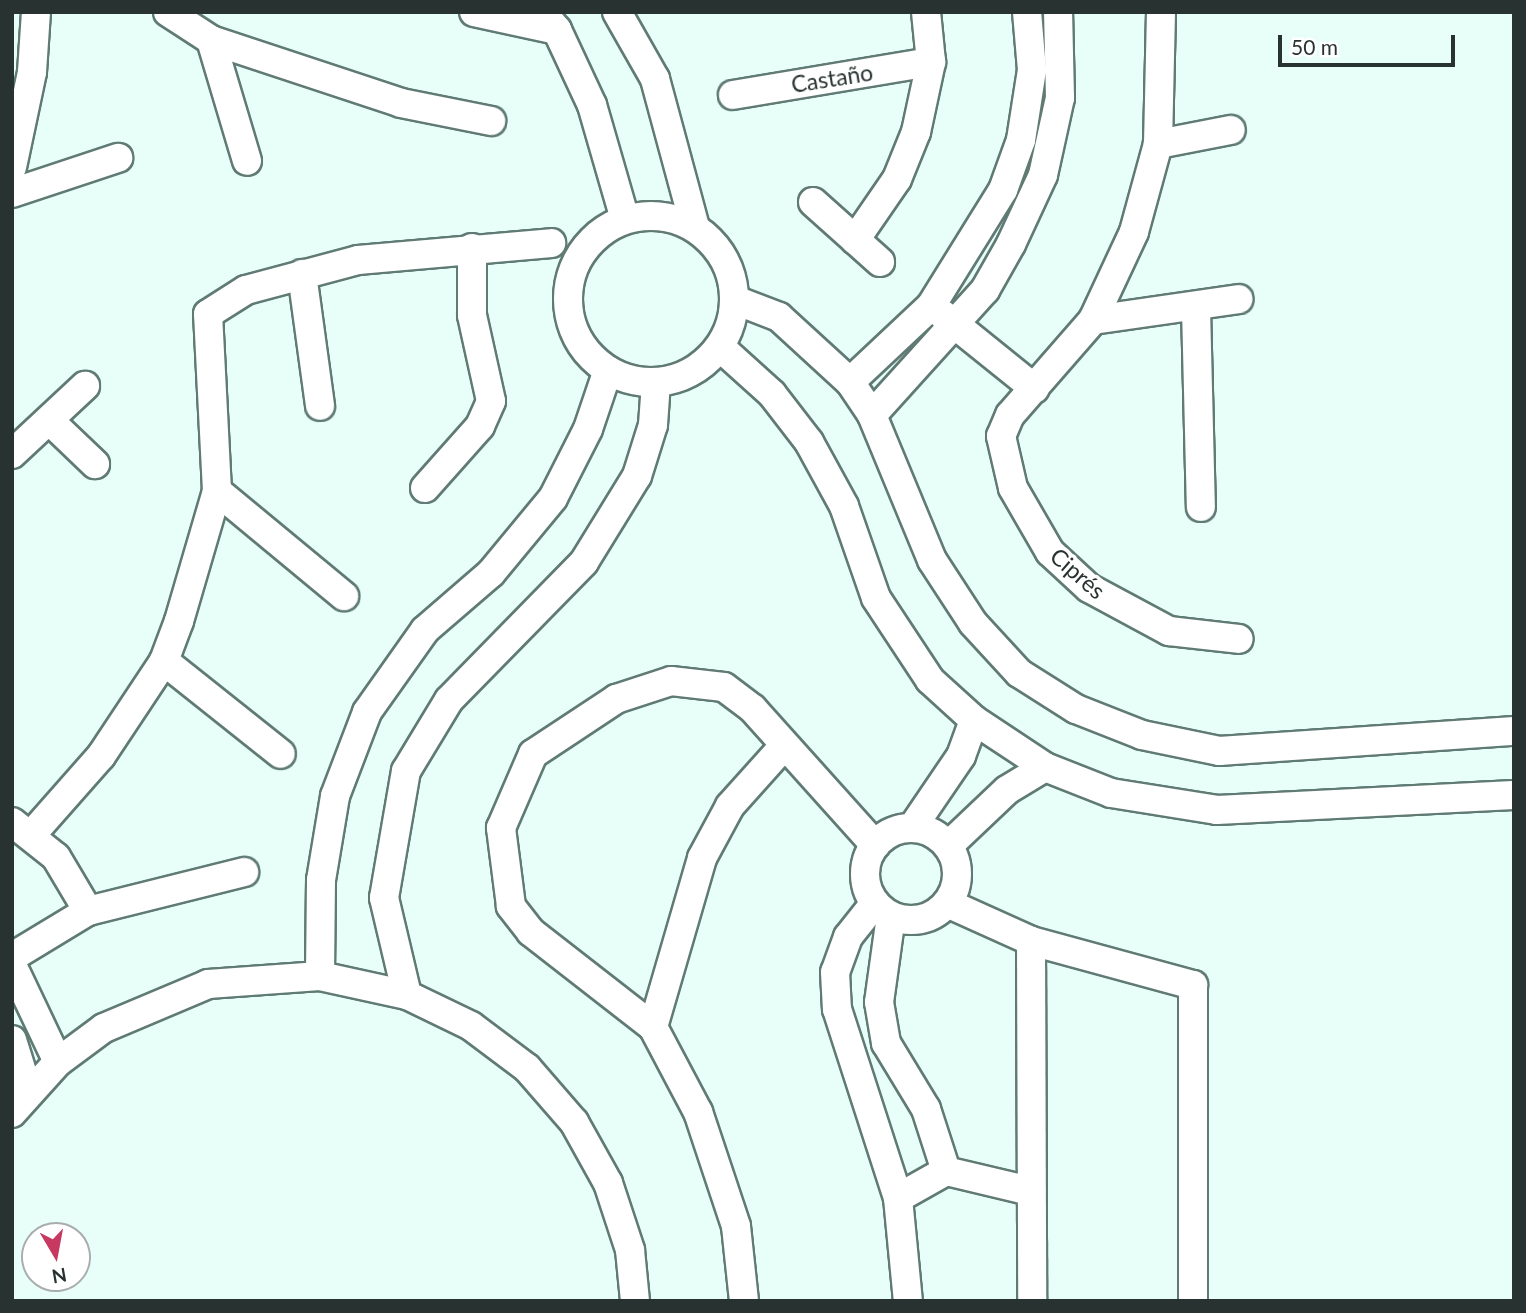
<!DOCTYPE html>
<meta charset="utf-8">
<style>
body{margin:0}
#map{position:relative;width:1526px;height:1313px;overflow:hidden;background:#e7fef9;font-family:Lato,sans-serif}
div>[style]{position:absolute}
.roads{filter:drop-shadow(2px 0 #607a74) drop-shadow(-2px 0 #607a74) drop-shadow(0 2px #607a74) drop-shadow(0 -2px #607a74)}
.minor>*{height:28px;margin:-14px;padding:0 14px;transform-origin:14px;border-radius:14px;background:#fff}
.minor>.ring{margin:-14px;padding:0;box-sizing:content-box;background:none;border:28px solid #fff;border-radius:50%}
span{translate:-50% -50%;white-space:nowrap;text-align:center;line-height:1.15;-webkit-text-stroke:7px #fff;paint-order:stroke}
.street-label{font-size:23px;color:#283331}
.frame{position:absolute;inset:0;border:14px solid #283331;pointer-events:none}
.north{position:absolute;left:21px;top:1222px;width:70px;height:70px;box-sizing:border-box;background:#fff;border:2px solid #a9adad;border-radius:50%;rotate:170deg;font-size:19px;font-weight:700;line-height:28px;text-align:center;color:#283331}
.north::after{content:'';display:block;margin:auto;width:24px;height:32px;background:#c83962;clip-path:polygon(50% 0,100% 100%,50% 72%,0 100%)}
.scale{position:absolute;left:1278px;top:35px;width:177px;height:32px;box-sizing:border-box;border:4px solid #283331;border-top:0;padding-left:9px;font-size:21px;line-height:24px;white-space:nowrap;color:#283331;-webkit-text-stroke:5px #fff;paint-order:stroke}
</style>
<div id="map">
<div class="roads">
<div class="minor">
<div style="left:168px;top:12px;width:51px;rotate:33.1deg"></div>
<div style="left:211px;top:40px;width:200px;rotate:18.3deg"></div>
<div style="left:401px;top:103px;width:92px;rotate:11.3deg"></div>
<div style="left:474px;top:12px;width:85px;rotate:12.2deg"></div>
<div style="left:542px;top:12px;width:23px;rotate:50deg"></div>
<div style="left:557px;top:30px;width:83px;rotate:65deg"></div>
<div style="left:592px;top:105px;width:119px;rotate:73.9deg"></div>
<div style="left:617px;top:12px;width:77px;rotate:60.4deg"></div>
<div style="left:655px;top:79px;width:153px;rotate:74.9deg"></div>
<div style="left:1161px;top:12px;width:132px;rotate:91.3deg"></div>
<div style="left:1158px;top:144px;width:91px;rotate:105.3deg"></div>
<div style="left:1134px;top:232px;width:97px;rotate:115deg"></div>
<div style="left:1093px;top:320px;width:126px;rotate:131.1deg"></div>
<div style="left:1010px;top:415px;width:23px;rotate:113deg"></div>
<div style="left:1001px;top:436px;width:53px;rotate:77deg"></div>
<div style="left:1013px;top:488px;width:74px;rotate:60deg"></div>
<div style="left:1050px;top:552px;width:53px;rotate:42.7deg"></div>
<div style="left:1089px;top:588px;width:91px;rotate:28.3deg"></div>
<div style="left:1169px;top:631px;width:70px;rotate:6.5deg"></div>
<div style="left:211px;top:40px;width:126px;rotate:73.4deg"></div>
<div style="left:733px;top:95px;width:201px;rotate:-9.5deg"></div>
<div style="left:1158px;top:144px;width:74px;rotate:-10.9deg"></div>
<div style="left:12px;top:167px;width:97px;rotate:-78.1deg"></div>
<div style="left:32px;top:72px;width:60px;rotate:-86.2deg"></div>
<div style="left:12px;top:193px;width:112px;rotate:-18.3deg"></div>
<div style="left:813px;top:202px;width:90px;rotate:41.8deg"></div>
<div class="ring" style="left:568px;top:216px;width:138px;height:138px"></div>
<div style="left:855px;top:240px;width:74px;rotate:-55.5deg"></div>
<div style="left:897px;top:179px;width:51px;rotate:-68deg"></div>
<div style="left:916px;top:132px;width:72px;rotate:-77.9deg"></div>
<div style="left:931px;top:62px;width:50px;rotate:-95.7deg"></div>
<div style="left:302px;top:274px;width:133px;rotate:82.2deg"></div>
<div style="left:735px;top:300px;width:47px;rotate:21.1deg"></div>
<div style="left:779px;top:317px;width:96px;rotate:42.5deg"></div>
<div style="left:850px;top:382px;width:40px;rotate:56deg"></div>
<div style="left:872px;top:415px;width:157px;rotate:67.5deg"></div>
<div style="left:932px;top:560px;width:75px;rotate:56.9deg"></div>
<div style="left:973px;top:623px;width:68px;rotate:47.4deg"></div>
<div style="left:1019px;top:673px;width:67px;rotate:32.3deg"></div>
<div style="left:1076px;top:709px;width:71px;rotate:21.5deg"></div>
<div style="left:1142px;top:735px;width:79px;rotate:11.7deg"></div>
<div style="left:1219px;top:751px;width:296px;rotate:-3.9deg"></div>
<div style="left:1196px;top:308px;width:199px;rotate:88.6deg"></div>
<div style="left:942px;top:314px;width:119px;rotate:38.9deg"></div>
<div style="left:1093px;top:320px;width:147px;rotate:-8.2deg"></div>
<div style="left:720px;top:347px;width:70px;rotate:42.1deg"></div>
<div style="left:772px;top:394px;width:61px;rotate:52.4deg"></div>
<div style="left:809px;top:442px;width:73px;rotate:61.3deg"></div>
<div style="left:844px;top:506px;width:97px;rotate:70.8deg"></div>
<div style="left:876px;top:598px;width:98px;rotate:56.6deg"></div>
<div style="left:930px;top:680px;width:59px;rotate:42.3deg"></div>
<div style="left:974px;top:720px;width:85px;rotate:33.5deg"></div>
<div style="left:1045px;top:767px;width:71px;rotate:21.5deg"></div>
<div style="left:1111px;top:793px;width:107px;rotate:9.1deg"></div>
<div style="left:1217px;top:810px;width:297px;rotate:-2.9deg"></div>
<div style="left:850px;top:382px;width:111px;rotate:-43.2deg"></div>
<div style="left:931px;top:306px;width:137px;rotate:-58.2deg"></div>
<div style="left:1003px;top:190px;width:53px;rotate:-70.2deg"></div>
<div style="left:1021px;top:140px;width:71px;rotate:-81.1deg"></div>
<div style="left:1032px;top:70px;width:58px;rotate:-94.9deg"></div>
<div style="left:872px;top:415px;width:169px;rotate:-47.9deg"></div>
<div style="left:985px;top:290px;width:53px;rotate:-60.5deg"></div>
<div style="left:1011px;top:244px;width:76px;rotate:-65.1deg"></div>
<div style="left:1043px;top:175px;width:79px;rotate:-77.6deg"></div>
<div style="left:1060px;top:98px;width:86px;rotate:-91.3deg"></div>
<div style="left:51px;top:422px;width:61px;rotate:43.7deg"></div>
<div style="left:12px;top:454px;width:100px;rotate:-43deg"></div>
<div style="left:425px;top:488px;width:83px;rotate:-48.4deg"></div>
<div style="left:480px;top:426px;width:27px;rotate:-66deg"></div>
<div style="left:491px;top:401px;width:88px;rotate:-102.5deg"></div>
<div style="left:472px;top:315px;width:67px;rotate:-90deg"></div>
<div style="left:217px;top:491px;width:165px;rotate:39.6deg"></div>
<div style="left:164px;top:661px;width:149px;rotate:38.5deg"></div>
<div style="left:12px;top:822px;width:56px;rotate:38.5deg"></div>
<div style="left:56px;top:857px;width:63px;rotate:59.3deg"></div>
<div style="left:912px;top:828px;width:87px;rotate:-55.8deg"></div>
<div style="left:961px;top:756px;width:38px;rotate:-70deg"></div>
<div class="ring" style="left:865px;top:828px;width:64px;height:64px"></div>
<div style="left:33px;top:833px;width:103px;rotate:-48.6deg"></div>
<div style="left:101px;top:756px;width:114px;rotate:-56.4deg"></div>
<div style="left:164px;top:661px;width:43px;rotate:-69.4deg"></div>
<div style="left:179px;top:621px;width:135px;rotate:-73.7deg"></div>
<div style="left:217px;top:491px;width:177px;rotate:-92.9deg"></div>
<div style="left:208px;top:314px;width:45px;rotate:-32.3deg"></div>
<div style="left:246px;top:290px;width:116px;rotate:-15deg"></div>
<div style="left:358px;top:260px;width:194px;rotate:-5deg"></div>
<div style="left:948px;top:846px;width:81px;rotate:-43.5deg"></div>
<div style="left:1007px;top:790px;width:44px;rotate:-31.2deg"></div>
<div style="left:875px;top:903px;width:43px;rotate:128.5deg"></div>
<div style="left:848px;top:937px;width:37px;rotate:110deg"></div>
<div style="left:835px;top:972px;width:37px;rotate:87deg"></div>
<div style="left:837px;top:1009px;width:199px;rotate:72.1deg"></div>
<div style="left:898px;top:1198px;width:103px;rotate:84.5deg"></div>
<div style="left:947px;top:903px;width:92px;rotate:24.3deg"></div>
<div style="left:1031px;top:941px;width:168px;rotate:15.2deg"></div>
<div style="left:1193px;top:985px;width:316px;rotate:90deg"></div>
<div style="left:891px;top:916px;width:87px;rotate:97.9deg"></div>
<div style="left:879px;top:1002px;width:42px;rotate:80.3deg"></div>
<div style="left:886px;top:1043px;width:77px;rotate:58.8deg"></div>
<div style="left:926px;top:1109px;width:65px;rotate:72.1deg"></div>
<div style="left:1031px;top:941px;width:360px;rotate:89.8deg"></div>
<div style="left:12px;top:957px;width:89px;rotate:-31.2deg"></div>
<div style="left:88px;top:911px;width:161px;rotate:-14deg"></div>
<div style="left:12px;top:965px;width:107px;rotate:64.6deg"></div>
<div style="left:320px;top:976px;width:96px;rotate:-89.4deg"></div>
<div style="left:321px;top:880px;width:85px;rotate:-80.5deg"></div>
<div style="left:335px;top:796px;width:90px;rotate:-69.1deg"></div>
<div style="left:367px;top:712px;width:100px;rotate:-54.7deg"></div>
<div style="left:425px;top:630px;width:87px;rotate:-40.8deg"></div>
<div style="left:491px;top:573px;width:97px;rotate:-50.4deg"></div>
<div style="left:553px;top:498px;width:77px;rotate:-63.1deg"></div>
<div style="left:588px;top:429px;width:62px;rotate:-71.3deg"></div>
<div style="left:407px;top:995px;width:100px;rotate:-103.3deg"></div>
<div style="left:384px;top:898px;width:129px;rotate:-80.2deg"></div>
<div style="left:406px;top:771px;width:83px;rotate:-58.8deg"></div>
<div style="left:449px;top:700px;width:193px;rotate:-45.6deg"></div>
<div style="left:584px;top:562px;width:101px;rotate:-58.4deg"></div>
<div style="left:637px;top:476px;width:53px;rotate:-72.6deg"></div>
<div style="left:653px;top:425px;width:43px;rotate:-86deg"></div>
<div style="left:653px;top:1027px;width:176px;rotate:-73.8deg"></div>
<div style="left:702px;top:858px;width:59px;rotate:-61.7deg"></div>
<div style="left:730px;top:806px;width:78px;rotate:-48.1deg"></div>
<div style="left:12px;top:1040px;width:53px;rotate:72.6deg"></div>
<div style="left:12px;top:1113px;width:69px;rotate:-48deg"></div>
<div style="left:58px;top:1062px;width:57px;rotate:-36.5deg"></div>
<div style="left:104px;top:1028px;width:113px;rotate:-22.9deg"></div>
<div style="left:208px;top:984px;width:112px;rotate:-4.1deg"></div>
<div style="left:320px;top:976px;width:89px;rotate:12.3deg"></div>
<div style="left:407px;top:995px;width:71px;rotate:25.8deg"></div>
<div style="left:471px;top:1026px;width:70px;rotate:36.9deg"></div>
<div style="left:527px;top:1068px;width:72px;rotate:49deg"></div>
<div style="left:574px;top:1122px;width:70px;rotate:60.9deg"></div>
<div style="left:608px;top:1183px;width:71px;rotate:71.8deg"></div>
<div style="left:630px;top:1250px;width:51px;rotate:84.4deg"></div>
<div style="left:946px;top:1171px;width:86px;rotate:13.4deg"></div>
<div style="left:898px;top:1198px;width:55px;rotate:-29.4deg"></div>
<div style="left:744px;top:1301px;width:75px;rotate:-96.1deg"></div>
<div style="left:736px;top:1226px;width:120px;rotate:-108.4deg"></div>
<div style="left:698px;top:1112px;width:96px;rotate:-117.9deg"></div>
<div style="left:653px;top:1027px;width:155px;rotate:-142.1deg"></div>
<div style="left:531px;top:932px;width:33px;rotate:-128deg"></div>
<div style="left:511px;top:906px;width:79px;rotate:-97.3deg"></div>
<div style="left:501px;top:828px;width:81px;rotate:-66.6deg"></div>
<div style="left:533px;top:754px;width:100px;rotate:-33.5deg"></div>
<div style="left:616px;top:699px;width:58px;rotate:-18.1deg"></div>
<div style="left:671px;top:681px;width:53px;rotate:6.5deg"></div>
<div style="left:724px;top:687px;width:36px;rotate:37deg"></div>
<div style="left:753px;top:709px;width:183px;rotate:48.1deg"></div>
</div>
</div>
<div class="street-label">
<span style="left:832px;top:78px;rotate:-9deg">Castaño</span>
<span style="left:1078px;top:573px;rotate:41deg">Ciprés</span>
</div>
<div class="frame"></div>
<div class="north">N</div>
<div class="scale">50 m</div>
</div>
